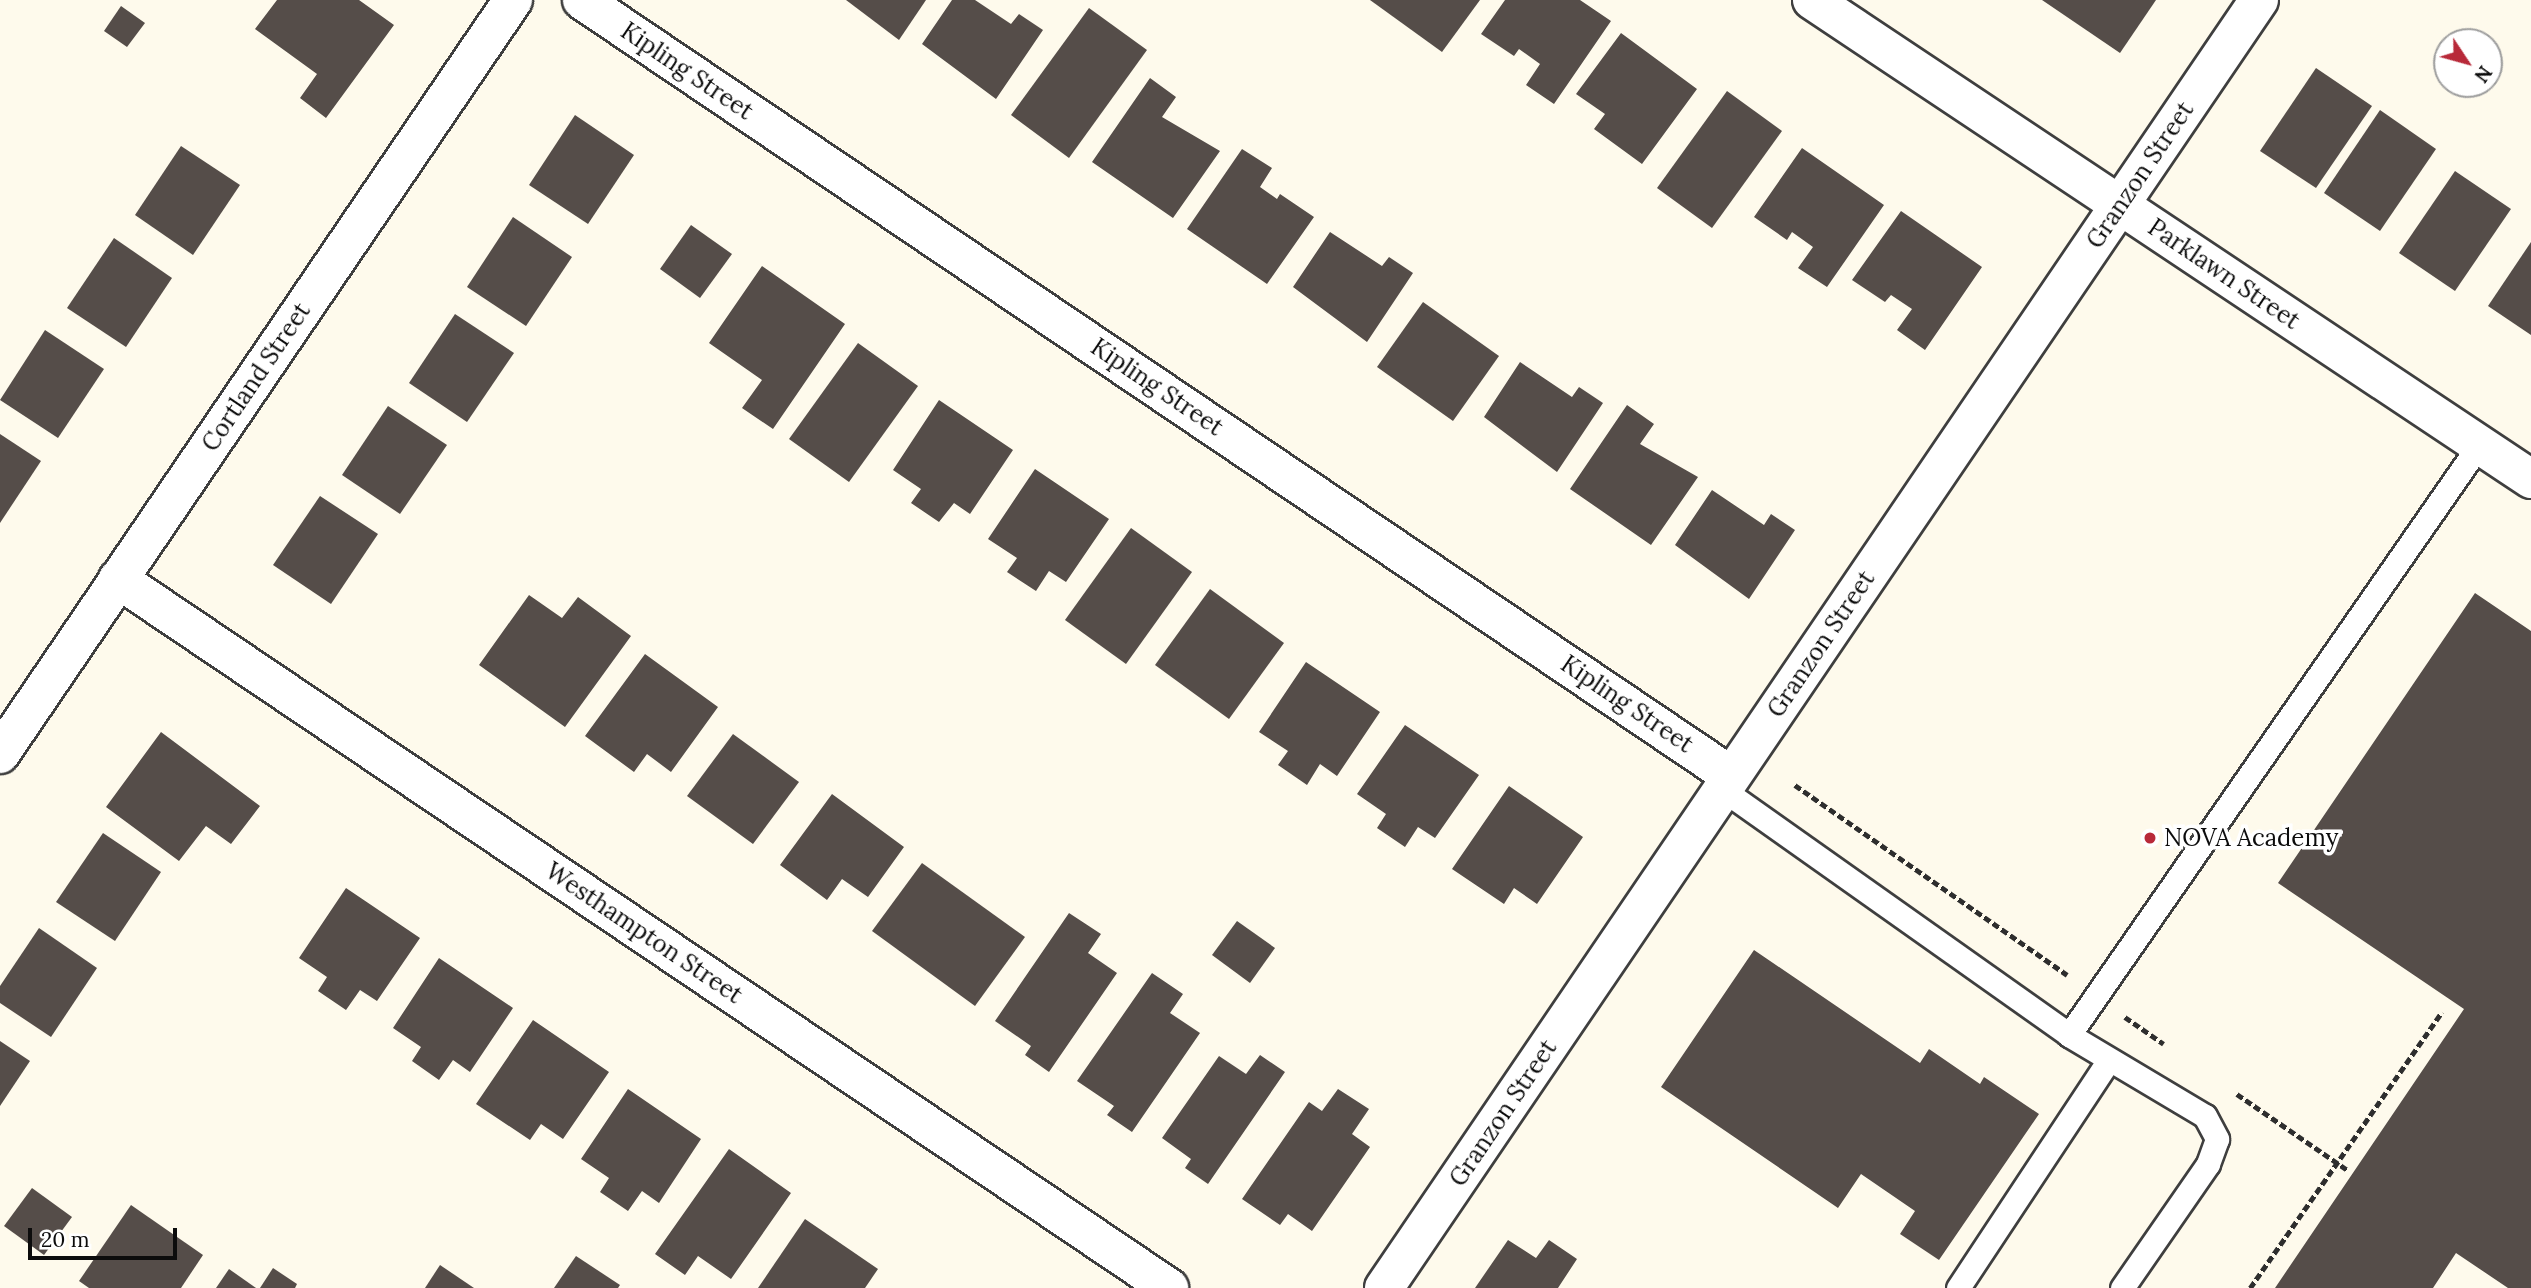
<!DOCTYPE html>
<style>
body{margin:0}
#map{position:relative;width:2531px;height:1288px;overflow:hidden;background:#fefaec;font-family:Lora,serif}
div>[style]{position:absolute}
.building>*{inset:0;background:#554d49}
.path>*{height:4.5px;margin-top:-2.25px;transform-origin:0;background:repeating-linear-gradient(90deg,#2e2e2e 0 7px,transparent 0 10.5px)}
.roads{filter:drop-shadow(2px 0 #3f3f3f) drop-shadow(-2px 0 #3f3f3f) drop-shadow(0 2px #3f3f3f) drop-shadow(0 -2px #3f3f3f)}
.service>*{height:23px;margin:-11.5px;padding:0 11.5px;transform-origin:11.5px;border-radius:11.5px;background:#fff}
.minor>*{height:38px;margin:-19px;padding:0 19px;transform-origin:19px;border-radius:19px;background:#fff}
.dots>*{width:19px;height:19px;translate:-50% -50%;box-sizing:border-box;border:4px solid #fff;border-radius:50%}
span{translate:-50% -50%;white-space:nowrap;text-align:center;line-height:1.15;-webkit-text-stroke:7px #fff;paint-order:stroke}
.street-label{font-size:24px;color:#0c0c0c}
.poi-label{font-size:24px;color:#0c0c0c}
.left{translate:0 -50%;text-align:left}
.north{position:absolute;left:2433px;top:28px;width:70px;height:70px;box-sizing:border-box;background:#fff;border:2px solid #9e9e9e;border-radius:50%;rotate:126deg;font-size:19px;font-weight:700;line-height:28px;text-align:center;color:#0c0c0c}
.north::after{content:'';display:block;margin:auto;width:24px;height:32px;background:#b82939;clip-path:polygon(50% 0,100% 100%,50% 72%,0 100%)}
.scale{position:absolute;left:28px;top:1228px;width:149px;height:32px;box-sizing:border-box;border:4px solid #0c0c0c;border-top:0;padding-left:9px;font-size:21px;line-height:24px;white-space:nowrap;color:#0c0c0c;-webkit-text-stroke:5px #fff;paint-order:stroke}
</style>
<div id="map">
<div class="building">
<div style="clip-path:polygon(277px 0,359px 0,394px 25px,326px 118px,300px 98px,317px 74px,255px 29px)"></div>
<div style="clip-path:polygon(846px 0,926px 0,899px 40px)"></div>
<div style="clip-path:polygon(952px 0,975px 0,1011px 24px,1019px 14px,1043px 30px,996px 99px,922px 44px)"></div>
<div style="clip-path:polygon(1370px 0,1480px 0,1442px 52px)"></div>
<div style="clip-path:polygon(1505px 0,1580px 0,1611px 21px,1554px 104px,1526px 85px,1540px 64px,1519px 49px,1514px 56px,1481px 34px)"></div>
<div style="clip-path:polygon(2042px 0,2156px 0,2120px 53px)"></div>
<div style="clip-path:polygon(121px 6px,145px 23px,127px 47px,104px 31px)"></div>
<div style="clip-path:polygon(1089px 8px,1147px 50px,1069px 158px,1011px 115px)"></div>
<div style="clip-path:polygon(1621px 33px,1697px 89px,1642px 164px,1594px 129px,1605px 114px,1576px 94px)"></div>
<div style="clip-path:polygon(2316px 68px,2372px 106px,2316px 188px,2260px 151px)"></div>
<div style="clip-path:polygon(1150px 78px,1176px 97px,1162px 117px,1220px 151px,1173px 218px,1092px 162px)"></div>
<div style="clip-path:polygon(1727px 91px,1782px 131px,1712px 228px,1657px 188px)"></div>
<div style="clip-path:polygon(2380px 110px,2436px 149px,2380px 231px,2324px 193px)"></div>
<div style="clip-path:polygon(575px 115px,634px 155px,588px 224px,529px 185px)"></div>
<div style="clip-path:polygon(181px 146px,240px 185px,193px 255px,135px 215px)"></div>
<div style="clip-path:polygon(1802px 148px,1884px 205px,1827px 287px,1798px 268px,1813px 247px,1792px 232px,1787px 240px,1754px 217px)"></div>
<div style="clip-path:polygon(1242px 149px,1272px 168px,1260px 187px,1277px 199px,1280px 194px,1314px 217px,1267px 284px,1187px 229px)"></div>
<div style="clip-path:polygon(2455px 171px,2511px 209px,2455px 291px,2399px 253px)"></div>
<div style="clip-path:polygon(1901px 211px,1982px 267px,1925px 350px,1897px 330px,1912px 309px,1891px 295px,1885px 302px,1852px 280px)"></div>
<div style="clip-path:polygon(513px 217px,572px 257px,526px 326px,467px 287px)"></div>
<div style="clip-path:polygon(691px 225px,732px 254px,700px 298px,660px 269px)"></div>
<div style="clip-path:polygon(1330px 232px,1382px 266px,1389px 257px,1413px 273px,1367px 342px,1293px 287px)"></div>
<div style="clip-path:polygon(114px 238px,172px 278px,126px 347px,67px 308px)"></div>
<div style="clip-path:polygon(2531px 242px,2531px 335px,2488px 306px)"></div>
<div style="clip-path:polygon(762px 266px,845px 324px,773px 429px,742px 408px,762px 380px,709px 343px)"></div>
<div style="clip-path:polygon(1423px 302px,1499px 356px,1453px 421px,1377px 367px)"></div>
<div style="clip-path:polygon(455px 314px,514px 353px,467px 422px,409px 383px)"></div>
<div style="clip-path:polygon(45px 330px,104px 369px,58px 438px,0 400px)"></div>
<div style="clip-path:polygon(858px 343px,918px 386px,849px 482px,789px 439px)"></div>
<div style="clip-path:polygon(1520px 362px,1572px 397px,1579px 387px,1603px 403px,1557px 472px,1484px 417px)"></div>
<div style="clip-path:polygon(939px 400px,1013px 450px,970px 514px,954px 503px,939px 522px,911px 503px,921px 489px,893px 470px)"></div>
<div style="clip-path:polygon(1627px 405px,1654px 424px,1640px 444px,1698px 477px,1651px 545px,1570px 489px)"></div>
<div style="clip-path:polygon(388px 406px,447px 445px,400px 514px,342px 475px)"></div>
<div style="clip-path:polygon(0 434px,41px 461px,0 523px)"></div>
<div style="clip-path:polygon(1035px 469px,1109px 519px,1066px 582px,1049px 571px,1036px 591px,1007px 572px,1017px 558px,988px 539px)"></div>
<div style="clip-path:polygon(1712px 490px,1764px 525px,1771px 514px,1795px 530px,1749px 599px,1675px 545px)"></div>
<div style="clip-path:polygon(320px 496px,378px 534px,331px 604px,273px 565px)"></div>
<div style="clip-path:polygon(1131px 528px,1192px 572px,1126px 664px,1065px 620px)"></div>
<div style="clip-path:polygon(1210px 589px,1284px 643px,1229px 719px,1155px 665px)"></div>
<div style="clip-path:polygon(2475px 593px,2531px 631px,2531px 1288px,2508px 1288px,2456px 1253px,2433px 1288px,2275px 1288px,2464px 1009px,2278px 883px)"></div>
<div style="clip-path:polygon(529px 595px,562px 618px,578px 597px,631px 636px,565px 727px,479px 665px)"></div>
<div style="clip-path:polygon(645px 654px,718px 707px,671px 772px,647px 754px,634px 772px,585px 736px)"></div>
<div style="clip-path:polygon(1306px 662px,1380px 712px,1337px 776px,1320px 764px,1307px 785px,1278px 765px,1288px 751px,1259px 732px)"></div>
<div style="clip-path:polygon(1405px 725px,1479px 775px,1435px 838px,1418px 827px,1405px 847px,1377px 828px,1386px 814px,1357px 794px)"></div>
<div style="clip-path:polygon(161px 732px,260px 806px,231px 844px,206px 826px,179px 861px,106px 807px)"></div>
<div style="clip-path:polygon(733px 734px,799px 782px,753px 844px,687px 796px)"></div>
<div style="clip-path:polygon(1509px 786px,1583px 837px,1537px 904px,1514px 888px,1504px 904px,1452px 869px)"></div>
<div style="clip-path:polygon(832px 794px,904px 847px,868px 897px,842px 879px,827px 900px,780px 865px)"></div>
<div style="clip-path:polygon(103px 833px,161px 872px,115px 941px,56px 902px)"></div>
<div style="clip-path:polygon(922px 863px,1025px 937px,975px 1006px,872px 931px)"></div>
<div style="clip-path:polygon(346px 888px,420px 938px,377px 1001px,360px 990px,346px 1010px,318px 991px,327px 977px,299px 958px)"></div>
<div style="clip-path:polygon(1069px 913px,1101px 934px,1088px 953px,1117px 973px,1049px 1072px,1025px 1055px,1031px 1046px,995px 1021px)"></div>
<div style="clip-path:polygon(1237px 921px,1275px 948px,1250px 983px,1212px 955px)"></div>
<div style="clip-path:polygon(39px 928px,97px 968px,51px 1037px,0 1003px,0 986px)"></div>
<div style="clip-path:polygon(1754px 950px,1920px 1063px,1929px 1049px,1980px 1084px,1984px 1077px,2039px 1114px,1939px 1260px,1900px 1234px,1915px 1211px,1861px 1174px,1838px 1208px,1661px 1087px)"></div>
<div style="clip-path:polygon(439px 958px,513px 1008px,470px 1072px,453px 1060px,439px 1080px,412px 1061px,421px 1047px,393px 1028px)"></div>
<div style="clip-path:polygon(1152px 973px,1183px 994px,1170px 1013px,1200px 1033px,1132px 1132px,1107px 1115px,1114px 1106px,1077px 1081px)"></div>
<div style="clip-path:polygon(533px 1020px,609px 1072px,563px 1139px,541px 1124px,530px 1140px,476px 1104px)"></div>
<div style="clip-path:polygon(0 1041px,30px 1061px,0 1106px)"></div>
<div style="clip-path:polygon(1260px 1055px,1285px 1072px,1208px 1184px,1185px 1168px,1191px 1159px,1162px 1138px,1219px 1056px,1246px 1074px)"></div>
<div style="clip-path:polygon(628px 1089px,701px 1139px,659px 1203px,642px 1191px,628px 1211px,600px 1192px,609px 1178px,581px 1159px)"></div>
<div style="clip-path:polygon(1338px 1089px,1369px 1109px,1352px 1134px,1370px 1147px,1312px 1231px,1288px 1214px,1280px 1225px,1242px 1199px,1309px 1102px,1322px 1111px)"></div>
<div style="clip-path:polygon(729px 1149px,791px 1193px,731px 1279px,698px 1256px,685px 1275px,655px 1254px)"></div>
<div style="clip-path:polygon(32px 1188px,72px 1217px,44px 1255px,4px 1226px)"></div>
<div style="clip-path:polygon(131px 1205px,203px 1255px,181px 1288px,89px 1288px,79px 1281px)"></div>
<div style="clip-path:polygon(805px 1219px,878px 1269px,865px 1288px,758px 1288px)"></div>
<div style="clip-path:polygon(1508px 1240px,1536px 1258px,1549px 1240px,1577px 1259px,1558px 1288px,1475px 1288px)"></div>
<div style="clip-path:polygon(576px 1256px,620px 1285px,618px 1288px,554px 1288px)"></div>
<div style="clip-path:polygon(440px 1265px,474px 1288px,425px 1288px)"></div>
<div style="clip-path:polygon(273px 1268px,297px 1284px,295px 1288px,260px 1288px)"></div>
<div style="clip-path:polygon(229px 1269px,256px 1288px,216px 1288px)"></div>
</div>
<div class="path">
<div style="left:1795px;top:785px;width:332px;rotate:34.9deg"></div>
<div style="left:2125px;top:1017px;width:47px;rotate:34.7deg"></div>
<div style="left:2237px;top:1094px;width:136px;rotate:34.5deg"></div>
<div style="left:2250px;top:1288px;width:336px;rotate:-55.2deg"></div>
</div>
<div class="roads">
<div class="service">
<div style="left:1722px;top:789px;width:425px;rotate:35.3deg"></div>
<div style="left:2069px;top:1035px;width:718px;rotate:-55.2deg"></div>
<div style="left:2069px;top:1035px;width:158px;rotate:30.8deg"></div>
<div style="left:2205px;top:1116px;width:26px;rotate:62deg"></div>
<div style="left:2217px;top:1139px;width:27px;rotate:110deg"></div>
<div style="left:2208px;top:1164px;width:151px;rotate:124.7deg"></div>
<div style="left:1958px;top:1288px;width:272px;rotate:-56.5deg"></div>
</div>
<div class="minor">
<div style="left:582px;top:0;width:1386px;rotate:34.03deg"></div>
<div style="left:1812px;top:0;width:864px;rotate:33.67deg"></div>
<div style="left:118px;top:579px;width:1268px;rotate:34deg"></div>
<div style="left:0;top:754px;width:912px;rotate:-55.77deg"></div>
<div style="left:1384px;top:1288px;width:1557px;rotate:-55.81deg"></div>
</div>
</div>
<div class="dots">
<div style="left:2150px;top:838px;background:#b82939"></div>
</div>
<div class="street-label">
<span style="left:687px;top:71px;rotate:34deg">Kipling Street</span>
<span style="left:2140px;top:175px;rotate:-56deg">Granzon Street</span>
<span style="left:2224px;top:274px;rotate:34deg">Parklawn Street</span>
<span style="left:256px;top:377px;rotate:-56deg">Cortland Street</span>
<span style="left:1157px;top:387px;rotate:34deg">Kipling Street</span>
<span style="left:1821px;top:644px;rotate:-56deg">Granzon Street</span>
<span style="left:1627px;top:704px;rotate:34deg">Kipling Street</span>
<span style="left:644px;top:933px;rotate:34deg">Westhampton Street</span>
<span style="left:1503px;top:1113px;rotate:-56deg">Granzon Street</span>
</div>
<div class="poi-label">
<span class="left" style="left:2164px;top:838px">NOVA Academy</span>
</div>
<div class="north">N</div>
<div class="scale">20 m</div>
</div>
